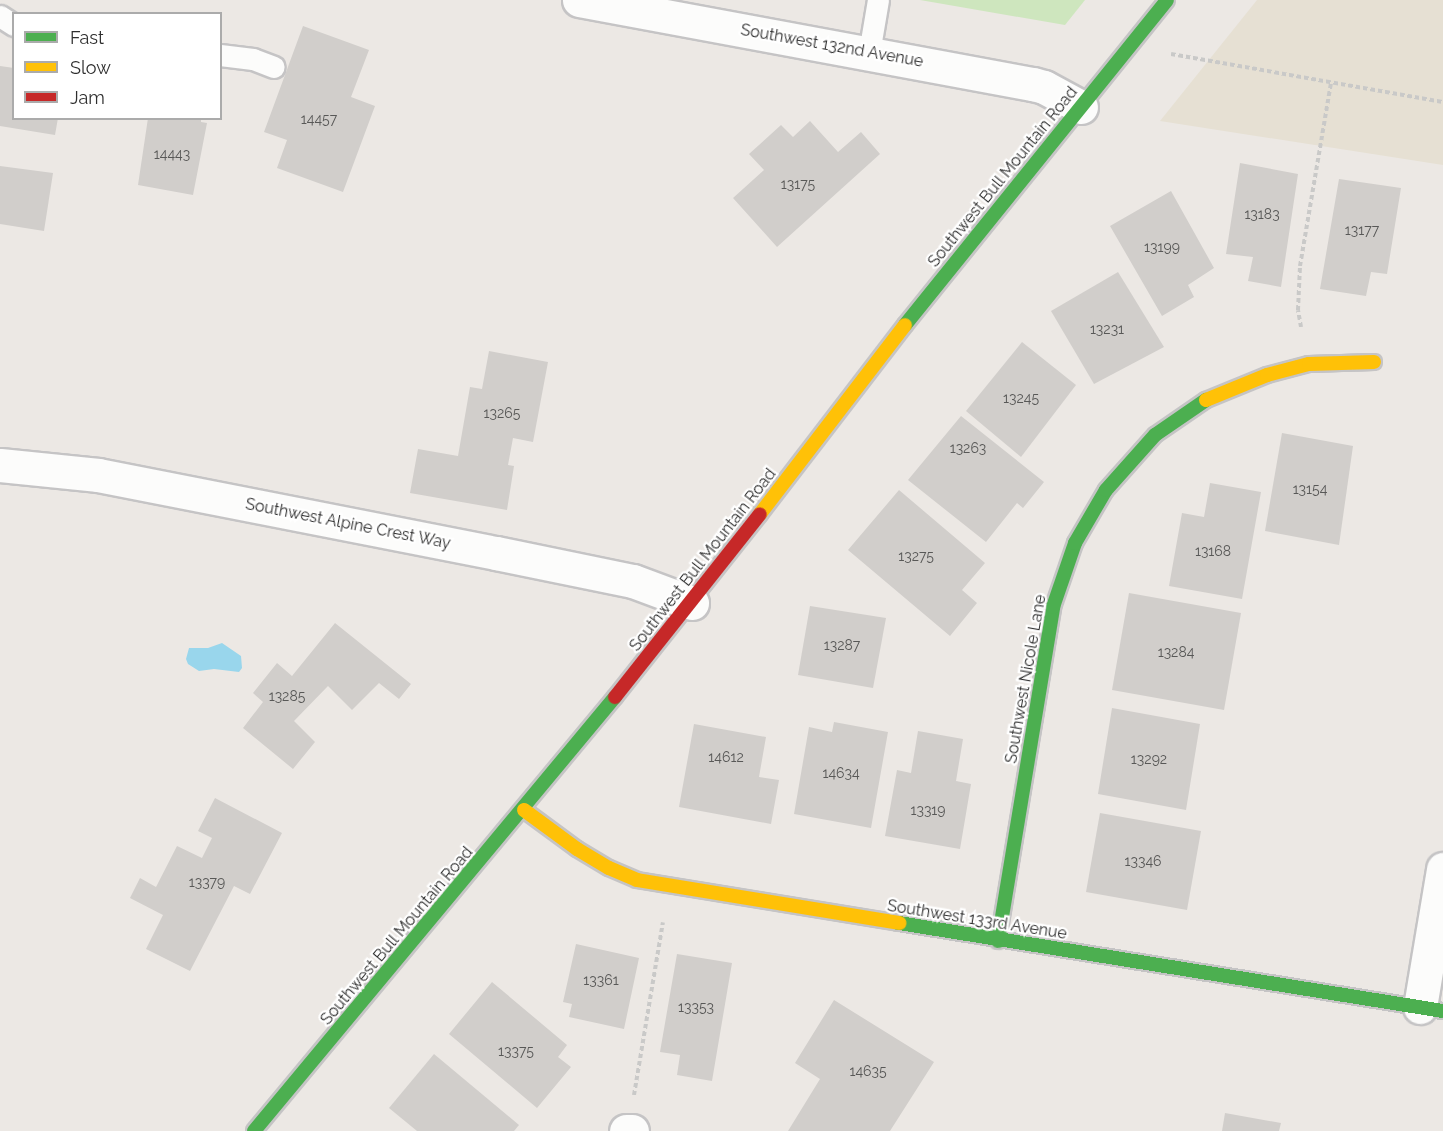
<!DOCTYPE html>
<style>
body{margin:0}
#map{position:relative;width:1443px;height:1131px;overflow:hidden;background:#ece8e4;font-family:Raleway,sans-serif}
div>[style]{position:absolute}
.education>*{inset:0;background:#e6e0d3}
.green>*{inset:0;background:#cee6be}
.water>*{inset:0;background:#99d6ec}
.building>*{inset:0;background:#d1cecb}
.path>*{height:4px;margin-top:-2px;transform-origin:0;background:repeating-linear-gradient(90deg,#c9c9c8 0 4.5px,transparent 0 7.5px)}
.roads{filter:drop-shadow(2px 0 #c5c4c5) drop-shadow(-2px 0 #c5c4c5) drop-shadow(0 2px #c5c4c5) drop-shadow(0 -2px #c5c4c5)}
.lane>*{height:21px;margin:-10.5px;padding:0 10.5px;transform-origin:10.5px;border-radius:10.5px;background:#fcfcfb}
.street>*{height:33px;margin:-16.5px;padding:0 16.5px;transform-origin:16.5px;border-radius:16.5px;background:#fcfcfb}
.fast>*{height:14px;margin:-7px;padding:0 7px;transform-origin:7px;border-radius:7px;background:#4caf50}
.slow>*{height:14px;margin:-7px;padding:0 7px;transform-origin:7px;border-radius:7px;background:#ffc107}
.jam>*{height:14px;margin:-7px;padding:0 7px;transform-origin:7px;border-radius:7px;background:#c62828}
span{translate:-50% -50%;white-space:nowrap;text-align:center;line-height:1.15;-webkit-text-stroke:4.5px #fff;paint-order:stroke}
.number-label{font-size:14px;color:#585857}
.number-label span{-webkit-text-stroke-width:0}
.street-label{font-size:16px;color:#2e2e2e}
.legend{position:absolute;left:12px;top:12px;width:210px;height:108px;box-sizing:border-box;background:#fff;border:2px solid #ababab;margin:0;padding:8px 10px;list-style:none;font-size:18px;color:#2e2e2e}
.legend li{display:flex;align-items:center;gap:12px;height:30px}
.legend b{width:30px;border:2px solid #ababab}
</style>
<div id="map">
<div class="education">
<div style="clip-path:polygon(1257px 0,1443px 0,1443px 165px,1160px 121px)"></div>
</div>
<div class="green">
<div style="clip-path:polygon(920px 0,1085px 0,1065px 25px)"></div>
</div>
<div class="water">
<div style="clip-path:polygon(222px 643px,241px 656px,242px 668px,239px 672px,214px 669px,199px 671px,188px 664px,186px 659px,189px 648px,208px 648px)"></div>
</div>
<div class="building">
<div style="clip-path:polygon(303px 26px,369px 50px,351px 97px,375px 106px,343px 192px,277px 168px,287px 140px,264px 132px)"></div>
<div style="clip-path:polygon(0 66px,14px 68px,14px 118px,58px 118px,55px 135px,0 126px)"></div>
<div style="clip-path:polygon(148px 118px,201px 118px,201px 122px,207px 123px,193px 195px,138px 185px)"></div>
<div style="clip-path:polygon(810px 121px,838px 152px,861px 132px,880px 154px,777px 247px,733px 198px,764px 170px,749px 154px,781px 125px,793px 137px)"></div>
<div style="clip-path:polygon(1240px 163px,1298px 174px,1281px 287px,1248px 281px,1253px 257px,1226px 254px)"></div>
<div style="clip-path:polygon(0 166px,53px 173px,44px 231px,0 224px)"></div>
<div style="clip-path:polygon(1339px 179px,1401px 188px,1387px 274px,1371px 272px,1366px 296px,1320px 289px)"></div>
<div style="clip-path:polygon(1171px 191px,1214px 268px,1188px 285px,1194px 297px,1162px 316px,1110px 226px)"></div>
<div style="clip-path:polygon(1118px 272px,1164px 347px,1094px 384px,1051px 311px)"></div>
<div style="clip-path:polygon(1022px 342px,1076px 385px,1021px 457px,966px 411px)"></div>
<div style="clip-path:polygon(489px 351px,548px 362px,533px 442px,513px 438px,508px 465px,514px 466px,507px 510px,410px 493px,418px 449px,458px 456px,470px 387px,482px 389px)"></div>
<div style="clip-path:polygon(961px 416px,1044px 482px,1023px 508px,1017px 503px,986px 542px,908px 480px)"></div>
<div style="clip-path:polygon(1282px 433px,1353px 446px,1339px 545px,1265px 531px)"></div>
<div style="clip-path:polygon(1210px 483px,1261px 492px,1242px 599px,1169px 586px,1182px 513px,1204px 517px)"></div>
<div style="clip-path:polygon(899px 490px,985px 563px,962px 590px,977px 603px,950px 636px,848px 550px)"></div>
<div style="clip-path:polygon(1129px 593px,1241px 613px,1224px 710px,1112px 690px)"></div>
<div style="clip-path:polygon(810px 606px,886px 618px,873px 688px,798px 675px)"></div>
<div style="clip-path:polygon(335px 623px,411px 684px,399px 699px,379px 683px,352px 710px,328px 686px,294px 721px,315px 742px,293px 769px,243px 728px,263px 702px,253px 693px,277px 663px,292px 676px)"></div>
<div style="clip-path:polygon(1112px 708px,1200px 724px,1186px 810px,1098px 794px)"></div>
<div style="clip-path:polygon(834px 722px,888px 732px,871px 828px,794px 814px,809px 727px,832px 732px)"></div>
<div style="clip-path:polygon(694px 724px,766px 737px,759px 777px,779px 780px,771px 824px,679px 807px)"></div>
<div style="clip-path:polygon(918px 731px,963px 739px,956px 781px,971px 784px,960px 849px,885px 836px,897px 770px,911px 773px)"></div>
<div style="clip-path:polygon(215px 798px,282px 833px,250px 894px,234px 886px,190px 971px,146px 949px,163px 915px,130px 898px,140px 878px,156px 887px,177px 846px,202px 858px,212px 838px,198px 831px)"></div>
<div style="clip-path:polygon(1100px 813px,1201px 831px,1187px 910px,1086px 892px)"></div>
<div style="clip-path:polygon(576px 944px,639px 958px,624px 1029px,569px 1017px,572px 1004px,563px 1002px)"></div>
<div style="clip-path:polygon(677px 954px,732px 963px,712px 1081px,677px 1075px,680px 1055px,660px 1052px)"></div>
<div style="clip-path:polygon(492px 982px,567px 1045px,558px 1057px,571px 1067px,537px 1108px,449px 1034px)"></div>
<div style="clip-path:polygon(834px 1000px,934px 1062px,890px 1131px,788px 1131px,820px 1079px,795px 1063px)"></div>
<div style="clip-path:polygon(434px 1054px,519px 1125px,514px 1131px,417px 1131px,389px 1108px)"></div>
<div style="clip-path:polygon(1225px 1113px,1281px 1123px,1279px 1131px,1222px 1131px)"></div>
</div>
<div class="path">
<div style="left:1171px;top:54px;width:276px;rotate:10deg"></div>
<div style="left:1301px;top:327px;width:17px;rotate:-100deg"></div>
<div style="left:1298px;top:310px;width:44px;rotate:-87.4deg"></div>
<div style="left:1300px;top:266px;width:187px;rotate:-80.4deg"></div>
<div style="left:634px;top:1095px;width:175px;rotate:-80.5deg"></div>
</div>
<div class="roads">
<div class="lane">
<div style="left:0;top:16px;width:17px;rotate:33deg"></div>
<div style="left:869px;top:53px;width:54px;rotate:-80.4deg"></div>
<div style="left:220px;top:55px;width:33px;rotate:7deg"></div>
<div style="left:253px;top:59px;width:22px;rotate:21deg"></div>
</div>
<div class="street">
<div style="left:579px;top:0;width:462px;rotate:10.5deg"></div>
<div style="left:1033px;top:84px;width:11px;rotate:15deg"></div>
<div style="left:1044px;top:87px;width:42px;rotate:28.4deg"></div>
<div style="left:0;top:465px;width:99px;rotate:5.8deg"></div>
<div style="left:98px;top:475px;width:406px;rotate:11.1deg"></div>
<div style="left:496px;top:553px;width:140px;rotate:11.6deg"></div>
<div style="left:633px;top:581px;width:63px;rotate:20.4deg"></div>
<div style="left:1420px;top:1007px;width:140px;rotate:-80.5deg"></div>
<div style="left:626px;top:1131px;width:6px"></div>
</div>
<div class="fast">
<div style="left:905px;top:325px;width:417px;rotate:-51.1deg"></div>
<div style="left:899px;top:923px;width:551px;rotate:9.19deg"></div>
<div style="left:998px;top:941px;width:338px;rotate:-80.6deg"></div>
<div style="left:1053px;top:607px;width:68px;rotate:-71deg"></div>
<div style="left:1075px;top:543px;width:61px;rotate:-59.7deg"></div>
<div style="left:1106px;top:490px;width:74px;rotate:-48.3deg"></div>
<div style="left:1155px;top:435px;width:62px;rotate:-34.5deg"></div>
<div style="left:254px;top:1131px;width:565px;rotate:-50.25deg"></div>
</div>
<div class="slow">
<div style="left:1206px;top:400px;width:66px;rotate:-22.3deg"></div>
<div style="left:1267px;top:375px;width:43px;rotate:-14.7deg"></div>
<div style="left:1309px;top:364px;width:65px;rotate:-1.8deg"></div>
<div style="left:760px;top:514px;width:238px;rotate:-52.5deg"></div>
<div style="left:524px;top:810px;width:66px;rotate:36.3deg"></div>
<div style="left:577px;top:849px;width:37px;rotate:31deg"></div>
<div style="left:609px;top:868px;width:30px;rotate:23deg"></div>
<div style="left:637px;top:880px;width:266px;rotate:9.3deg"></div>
</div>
<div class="jam">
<div style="left:615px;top:697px;width:233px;rotate:-51.6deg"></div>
</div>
</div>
<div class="number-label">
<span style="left:319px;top:119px">14457</span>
<span style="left:172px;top:154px">14443</span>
<span style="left:798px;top:184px">13175</span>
<span style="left:1262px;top:214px">13183</span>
<span style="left:1362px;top:230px">13177</span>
<span style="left:1162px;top:247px">13199</span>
<span style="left:1107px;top:329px">13231</span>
<span style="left:1021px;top:398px">13245</span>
<span style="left:502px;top:413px">13265</span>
<span style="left:968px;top:448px">13263</span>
<span style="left:1310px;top:489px">13154</span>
<span style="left:1213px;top:551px">13168</span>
<span style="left:916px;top:556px">13275</span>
<span style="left:842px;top:645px">13287</span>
<span style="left:1176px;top:652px">13284</span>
<span style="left:287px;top:696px">13285</span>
<span style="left:726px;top:757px">14612</span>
<span style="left:1149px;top:759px">13292</span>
<span style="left:841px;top:773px">14634</span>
<span style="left:928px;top:810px">13319</span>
<span style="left:1143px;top:861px">13346</span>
<span style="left:207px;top:882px">13379</span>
<span style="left:601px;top:980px">13361</span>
<span style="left:696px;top:1007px">13353</span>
<span style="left:516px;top:1051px">13375</span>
<span style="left:868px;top:1071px">14635</span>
</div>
<div class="street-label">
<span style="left:832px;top:46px;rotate:10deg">Southwest 132nd Avenue</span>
<span style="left:1003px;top:177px;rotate:-51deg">Southwest Bull Mountain Road</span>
<span style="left:348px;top:524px;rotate:11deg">Southwest Alpine Crest Way</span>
<span style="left:703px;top:560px;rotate:-52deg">Southwest Bull Mountain Road</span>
<span style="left:1026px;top:679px;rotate:-80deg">Southwest Nicole Lane</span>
<span style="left:977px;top:920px;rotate:9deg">Southwest 133rd Avenue</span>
<span style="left:397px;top:936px;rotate:-50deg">Southwest Bull Mountain Road</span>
</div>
<ul class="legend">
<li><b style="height:8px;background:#4caf50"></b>Fast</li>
<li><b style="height:8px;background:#ffc107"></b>Slow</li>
<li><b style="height:8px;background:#c62828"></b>Jam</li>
</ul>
</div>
